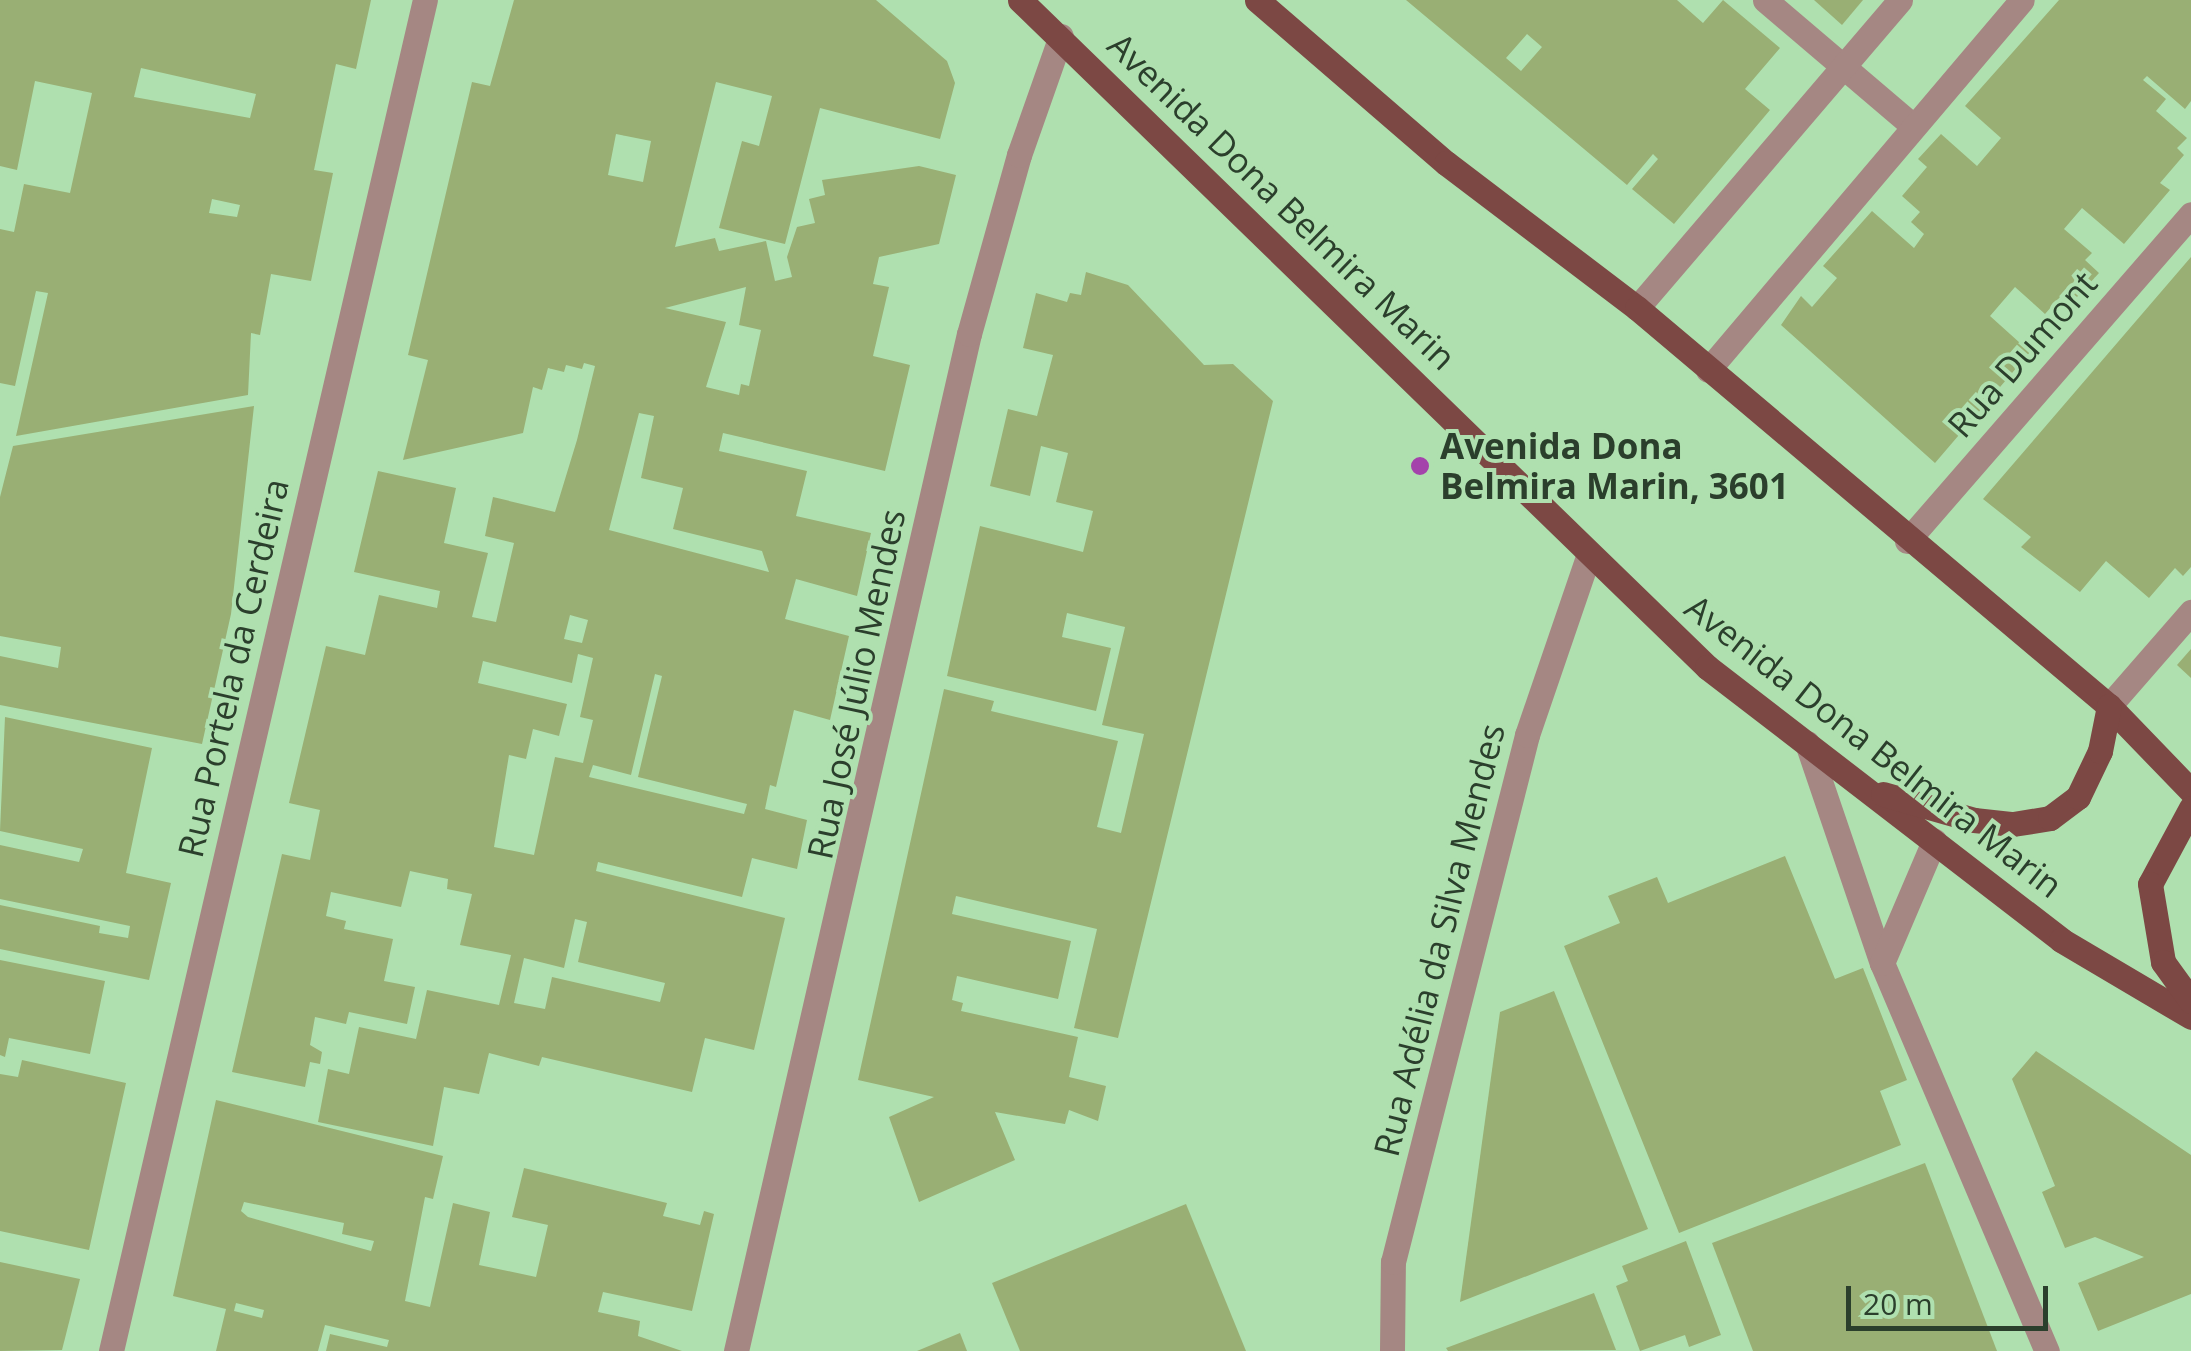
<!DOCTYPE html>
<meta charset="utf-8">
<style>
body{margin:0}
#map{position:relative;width:2191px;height:1351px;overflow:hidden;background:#afe0af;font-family:"Open Sans",sans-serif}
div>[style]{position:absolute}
.building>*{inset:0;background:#99af74}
.minor>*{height:25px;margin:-12.5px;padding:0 12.5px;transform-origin:12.5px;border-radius:12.5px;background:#a58783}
.major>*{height:25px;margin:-12.5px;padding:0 12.5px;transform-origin:12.5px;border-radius:12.5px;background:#7c4844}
.dots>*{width:28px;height:28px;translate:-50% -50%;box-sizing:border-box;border:5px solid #afe0af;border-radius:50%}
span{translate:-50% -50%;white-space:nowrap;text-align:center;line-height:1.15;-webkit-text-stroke:8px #afe0af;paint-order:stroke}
.street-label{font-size:35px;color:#2b3f2c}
.poi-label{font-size:35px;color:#2b3f2c;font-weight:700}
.left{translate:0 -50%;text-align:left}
.scale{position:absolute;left:1846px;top:1286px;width:202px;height:45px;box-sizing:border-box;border:5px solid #2b3f2c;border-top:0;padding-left:12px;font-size:30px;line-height:35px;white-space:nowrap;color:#2b3f2c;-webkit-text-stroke:8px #afe0af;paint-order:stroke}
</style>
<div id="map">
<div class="building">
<div style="clip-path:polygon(evenodd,0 0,371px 0,356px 69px,336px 64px,314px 170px,333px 173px,311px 281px,271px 274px,260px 335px,251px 333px,248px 395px,16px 436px,48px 293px,36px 291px,15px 386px,0 383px,0 229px,14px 232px,24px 184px,70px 193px,92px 93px,35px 81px,17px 170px,0 166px,0 0,141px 68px,256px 94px,250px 118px,134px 97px,141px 68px,0 0,212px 199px,240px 205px,237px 217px,209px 213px,212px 199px)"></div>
<div style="clip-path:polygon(evenodd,514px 0,876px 0,947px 61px,955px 83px,940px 139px,820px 108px,785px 244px,719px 228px,742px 141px,759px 146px,772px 96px,716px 82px,675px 247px,715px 238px,719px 251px,766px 241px,775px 281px,792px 277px,787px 257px,797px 227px,815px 223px,809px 199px,825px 195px,822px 180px,919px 166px,956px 175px,939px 244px,879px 257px,873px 284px,889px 287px,873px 356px,910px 365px,885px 471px,723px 433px,719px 451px,807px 471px,796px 516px,871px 533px,857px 596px,796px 579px,785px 619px,849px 636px,830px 720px,794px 710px,776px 787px,770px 785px,765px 809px,807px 820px,797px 869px,752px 858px,742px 897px,598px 862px,596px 871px,785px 918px,754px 1050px,705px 1038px,692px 1092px,542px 1057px,539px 1066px,489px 1053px,479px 1094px,444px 1087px,433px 1146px,318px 1122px,328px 1069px,349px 1074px,359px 1027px,416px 1039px,427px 990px,499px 1005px,511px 955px,460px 945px,472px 894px,447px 889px,448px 879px,410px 871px,401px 907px,331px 892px,326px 916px,346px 921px,344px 929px,393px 939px,384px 981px,415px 987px,407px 1024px,349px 1012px,346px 1024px,315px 1017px,310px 1045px,322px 1052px,320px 1064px,310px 1062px,305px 1087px,232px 1072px,282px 854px,310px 860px,320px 810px,289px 803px,326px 646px,365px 655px,379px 595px,437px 608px,440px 591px,354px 572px,378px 471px,456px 488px,444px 543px,488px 553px,472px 617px,496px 622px,514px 543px,485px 536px,493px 497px,555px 512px,577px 440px,595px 366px,584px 363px,582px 369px,566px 365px,564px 372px,548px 368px,542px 390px,533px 387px,523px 433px,403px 460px,428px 360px,408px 355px,449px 180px,472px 82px,490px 86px,514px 0,616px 134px,651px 141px,643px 182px,608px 175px,616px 134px,514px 0,746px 287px,739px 325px,761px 330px,749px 386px,741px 384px,739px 395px,706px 387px,726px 322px,665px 308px,746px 287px,514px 0,639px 413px,654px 416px,641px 478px,683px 488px,673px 529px,762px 551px,769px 572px,609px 530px,639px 413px,514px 0,570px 615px,588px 620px,582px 643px,564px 639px,570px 615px,514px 0,578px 654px,593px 658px,580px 717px,593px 720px,583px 763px,555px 757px,534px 855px,494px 847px,509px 755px,526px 759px,533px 729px,559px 736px,567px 704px,478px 683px,483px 661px,572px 683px,578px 654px,514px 0,655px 674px,662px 676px,638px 777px,747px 804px,744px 814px,589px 777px,593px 765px,631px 775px,655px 674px,514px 0,575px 919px,587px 922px,578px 962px,665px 983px,660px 1002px,552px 977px,545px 1009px,514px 1003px,524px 958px,564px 968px,575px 919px)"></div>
<div style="clip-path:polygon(evenodd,1406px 0,1677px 0,1703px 23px,1723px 0,1780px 48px,1745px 89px,1770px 110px,1674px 224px,1632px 189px,1658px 159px,1653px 154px,1627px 185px,1406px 0,1527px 34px,1542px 47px,1521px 71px,1506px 58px,1527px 34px)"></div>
<div style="clip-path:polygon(1814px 0,1863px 0,1842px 25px)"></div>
<div style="clip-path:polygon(2059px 0,2191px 0,2191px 101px,2185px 109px,2147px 76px,2143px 80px,2166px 99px,2156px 111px,2187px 138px,2177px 148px,2184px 155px,2160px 183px,2170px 190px,2124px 244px,2082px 208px,2064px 229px,2092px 253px,2085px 260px,2099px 273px,2077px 297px,2067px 289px,2045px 314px,2015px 287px,1990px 316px,2030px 352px,1935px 463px,1781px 325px,1801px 296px,1812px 307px,1837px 278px,1823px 266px,1872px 211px,1914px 248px,1924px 234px,1911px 222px,1920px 212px,1902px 196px,1927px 167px,1918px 159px,1941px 134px,1977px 166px,2001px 138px,1965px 106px)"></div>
<div style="clip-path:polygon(2191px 257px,2191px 567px,2183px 576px,2175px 568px,2149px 598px,2106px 561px,2080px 592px,2021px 547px,2031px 537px,1983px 499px)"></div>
<div style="clip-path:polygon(1086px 272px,1128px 285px,1204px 365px,1233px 364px,1273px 401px,1118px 1038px,1074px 1028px,1097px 929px,956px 896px,952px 914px,1071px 941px,1058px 999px,957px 976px,952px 1000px,963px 1003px,961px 1011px,1078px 1037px,1069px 1077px,1106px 1086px,1098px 1121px,1069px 1110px,1065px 1124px,995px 1112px,1015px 1160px,919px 1202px,889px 1117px,934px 1097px,858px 1080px,944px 689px,994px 701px,991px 711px,1118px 741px,1097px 827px,1121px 833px,1144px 734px,1102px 725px,1125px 627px,1067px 613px,1062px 637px,1111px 648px,1096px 711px,947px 676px,980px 526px,1083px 552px,1093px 511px,1056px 502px,1068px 453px,1041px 446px,1030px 496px,990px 486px,1008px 409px,1037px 416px,1053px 355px,1023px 348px,1036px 293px,1067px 302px,1070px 293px,1081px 295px)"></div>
<div style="clip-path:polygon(254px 406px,231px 614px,202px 744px,0 705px,0 656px,58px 668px,61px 647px,0 636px,0 497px,13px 446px)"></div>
<div style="clip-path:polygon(2191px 649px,2191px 678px,2177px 665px)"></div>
<div style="clip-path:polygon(5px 717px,152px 748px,126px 873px,171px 883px,149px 980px,0 949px,0 905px,100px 926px,99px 933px,128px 938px,130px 926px,0 899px,0 845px,79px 862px,83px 849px,0 831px)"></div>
<div style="clip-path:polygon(1785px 856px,1835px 979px,1863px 968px,1907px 1080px,1880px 1091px,1901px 1145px,1679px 1233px,1564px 946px,1620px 923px,1608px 896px,1657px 877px,1668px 903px)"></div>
<div style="clip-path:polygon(0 960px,105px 981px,90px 1054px,9px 1038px,5px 1057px,0 1055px)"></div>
<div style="clip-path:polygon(1554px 991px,1648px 1229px,1460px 1302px,1500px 1012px)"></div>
<div style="clip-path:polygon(2036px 1051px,2191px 1155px,2191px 1294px,2098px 1331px,2078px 1283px,2144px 1257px,2095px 1237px,2065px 1248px,2042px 1192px,2055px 1186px,2012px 1079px)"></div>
<div style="clip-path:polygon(22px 1060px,126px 1083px,89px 1250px,0 1231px,0 1074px,18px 1077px)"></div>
<div style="clip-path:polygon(evenodd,216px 1100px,443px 1156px,433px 1199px,425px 1197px,405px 1301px,430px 1307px,453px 1203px,490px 1212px,479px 1265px,536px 1277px,548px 1225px,512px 1217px,524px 1168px,667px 1203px,663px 1216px,700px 1225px,704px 1211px,714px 1214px,692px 1311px,603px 1292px,598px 1312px,640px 1321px,638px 1336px,682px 1351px,326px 1351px,330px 1334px,387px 1347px,389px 1340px,325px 1325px,318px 1351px,216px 1351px,226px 1309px,173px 1296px,216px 1100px,244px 1202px,344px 1223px,342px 1234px,374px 1241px,371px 1251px,248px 1217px,241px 1211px,244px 1202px,216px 1100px,236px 1303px,264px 1310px,262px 1318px,234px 1311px,236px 1303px)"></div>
<div style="clip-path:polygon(1925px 1163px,1997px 1351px,1753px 1351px,1712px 1243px)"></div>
<div style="clip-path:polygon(1186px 1204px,1246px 1351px,1020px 1351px,992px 1283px)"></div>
<div style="clip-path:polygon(1686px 1241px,1721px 1335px,1689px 1347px,1685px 1335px,1640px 1351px,1616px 1286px,1628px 1281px,1622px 1266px)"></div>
<div style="clip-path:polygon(0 1262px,80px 1279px,62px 1350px,0 1351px)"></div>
<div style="clip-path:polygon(1594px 1293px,1616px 1350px,1448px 1351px,1446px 1348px)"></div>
<div style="clip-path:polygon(960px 1333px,967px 1351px,917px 1351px)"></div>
</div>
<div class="minor">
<div style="left:1765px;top:0;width:194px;rotate:40.4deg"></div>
<div style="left:1637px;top:308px;width:405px;rotate:-49.5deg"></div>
<div style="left:1708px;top:370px;width:485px;rotate:-49.7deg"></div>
<div style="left:1907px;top:541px;width:433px;rotate:-49deg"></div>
<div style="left:2109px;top:706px;width:125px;rotate:-48.9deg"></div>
<div style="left:1807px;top:743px;width:232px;rotate:71.2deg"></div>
<div style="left:1882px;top:963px;width:422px;rotate:67deg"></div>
<div style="left:1882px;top:963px;width:133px;rotate:-66.9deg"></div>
<div style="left:111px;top:1351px;width:1387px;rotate:-76.92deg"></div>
<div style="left:736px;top:1351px;width:1043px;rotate:-77.1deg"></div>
<div style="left:969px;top:334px;width:186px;rotate:-74.4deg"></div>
<div style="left:1019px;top:155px;width:126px;rotate:-70.6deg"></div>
<div style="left:1392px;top:1351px;width:89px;rotate:-89.4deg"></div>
<div style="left:1393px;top:1262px;width:544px;rotate:-75.73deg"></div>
<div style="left:1527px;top:735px;width:191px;rotate:-71.1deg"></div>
</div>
<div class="major">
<div style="left:1020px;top:0;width:958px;rotate:44.15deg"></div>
<div style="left:1707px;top:667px;width:447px;rotate:37.6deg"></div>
<div style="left:2061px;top:940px;width:151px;rotate:30.6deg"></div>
<div style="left:1257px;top:0;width:250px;rotate:40.8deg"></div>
<div style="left:1446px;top:163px;width:240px;rotate:37.2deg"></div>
<div style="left:1637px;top:308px;width:617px;rotate:40.14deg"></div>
<div style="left:2109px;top:706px;width:118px;rotate:46deg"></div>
<div style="left:1883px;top:794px;width:95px;rotate:15.9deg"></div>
<div style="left:1974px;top:820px;width:39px;rotate:6deg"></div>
<div style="left:2013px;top:824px;width:37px;rotate:-9deg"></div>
<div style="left:2050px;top:818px;width:35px;rotate:-37deg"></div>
<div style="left:2078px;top:797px;width:51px;rotate:-64.4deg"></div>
<div style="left:2100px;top:751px;width:46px;rotate:-78.7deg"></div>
<div style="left:2191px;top:808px;width:86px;rotate:118.3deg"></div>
<div style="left:2150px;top:884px;width:79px;rotate:80.5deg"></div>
<div style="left:2163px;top:962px;width:48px;rotate:54.3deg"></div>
</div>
<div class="dots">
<div style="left:1420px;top:466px;background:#a443ab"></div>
</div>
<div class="street-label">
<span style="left:1282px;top:201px;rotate:44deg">Avenida Dona Belmira Marin</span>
<span style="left:2022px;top:354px;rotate:-49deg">Rua Dumont</span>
<span style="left:233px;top:668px;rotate:-77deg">Rua Portela da Cerdeira</span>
<span style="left:856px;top:684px;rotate:-78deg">Rua José Júlio Mendes</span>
<span style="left:1874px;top:746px;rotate:38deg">Avenida Dona Belmira Marin</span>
<span style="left:1439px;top:940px;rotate:-76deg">Rua Adélia da Silva Mendes</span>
</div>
<div class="poi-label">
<span class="left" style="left:1440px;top:466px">Avenida Dona<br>Belmira Marin, 3601</span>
</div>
<div class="scale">20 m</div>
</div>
